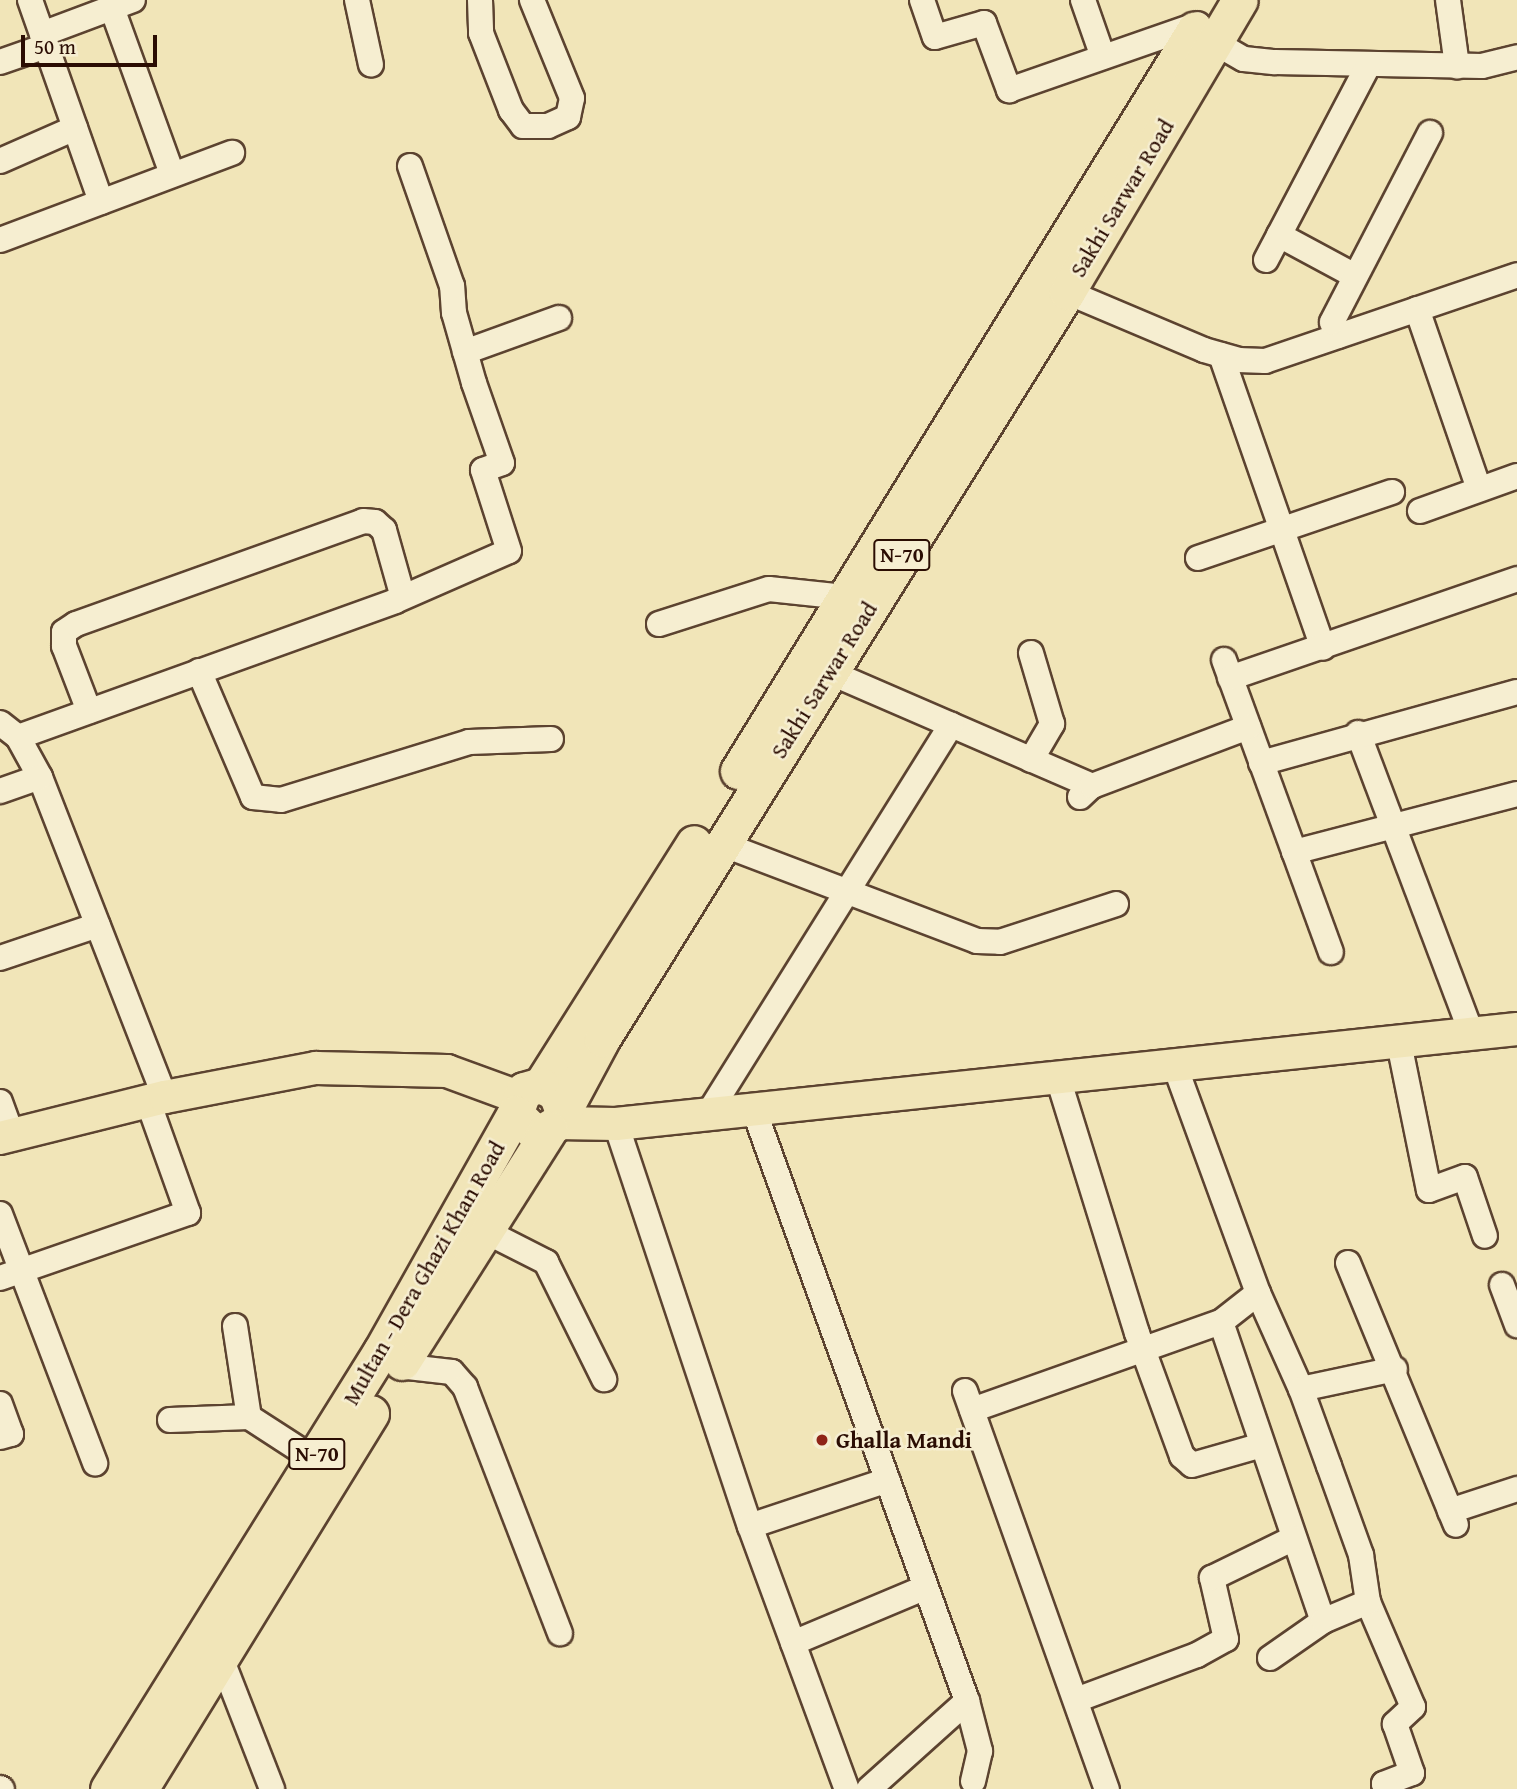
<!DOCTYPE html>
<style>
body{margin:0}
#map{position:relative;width:1517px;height:1789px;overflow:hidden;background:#f1e5b8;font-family:"Gentium Book Plus",serif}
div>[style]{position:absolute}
.roads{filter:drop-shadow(2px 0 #5c4330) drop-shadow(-2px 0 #5c4330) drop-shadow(0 2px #5c4330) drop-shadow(0 -2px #5c4330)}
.minor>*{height:24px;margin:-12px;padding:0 12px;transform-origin:12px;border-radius:12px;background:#f6eed1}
.major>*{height:32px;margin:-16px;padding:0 16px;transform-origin:16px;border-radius:16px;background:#f1e5b8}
.highway>*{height:35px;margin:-17.5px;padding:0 17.5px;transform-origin:17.5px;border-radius:17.5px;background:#f1e5b8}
.dots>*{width:19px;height:19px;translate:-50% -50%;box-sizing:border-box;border:4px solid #f6eed1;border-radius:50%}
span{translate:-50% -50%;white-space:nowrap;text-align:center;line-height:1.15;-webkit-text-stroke:5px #f6eed1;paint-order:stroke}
.shield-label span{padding:2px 5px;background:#f6eed1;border:2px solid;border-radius:5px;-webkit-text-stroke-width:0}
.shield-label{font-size:21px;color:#2b0d03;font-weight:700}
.street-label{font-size:23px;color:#2b0d03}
.poi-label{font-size:23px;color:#2b0d03;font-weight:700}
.left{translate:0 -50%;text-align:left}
.scale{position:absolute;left:21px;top:35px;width:136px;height:32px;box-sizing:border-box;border:4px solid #2b0d03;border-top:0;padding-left:9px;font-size:21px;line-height:24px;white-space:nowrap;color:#2b0d03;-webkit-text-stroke:5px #f6eed1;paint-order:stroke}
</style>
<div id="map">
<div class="roads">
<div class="minor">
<div style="left:30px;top:0;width:214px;rotate:70.6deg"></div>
<div style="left:357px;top:0;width:66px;rotate:77.8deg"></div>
<div style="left:480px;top:0;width:33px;rotate:88deg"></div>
<div style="left:481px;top:33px;width:83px;rotate:68.7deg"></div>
<div style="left:511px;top:110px;width:20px;rotate:53deg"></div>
<div style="left:523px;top:126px;width:25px"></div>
<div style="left:548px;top:126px;width:22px;rotate:-24deg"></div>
<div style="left:568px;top:117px;width:19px;rotate:-78deg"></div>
<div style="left:572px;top:98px;width:106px;rotate:-112.2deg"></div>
<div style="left:922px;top:0;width:39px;rotate:71deg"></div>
<div style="left:935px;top:37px;width:51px;rotate:-15.9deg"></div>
<div style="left:984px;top:23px;width:72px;rotate:69.5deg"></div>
<div style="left:1009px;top:90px;width:200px;rotate:-19.2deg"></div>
<div style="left:1083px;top:0;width:60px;rotate:70.7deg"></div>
<div style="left:1448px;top:0;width:67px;rotate:82.2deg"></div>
<div style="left:112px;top:8px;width:177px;rotate:70.1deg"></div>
<div style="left:42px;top:34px;width:97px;rotate:-20.5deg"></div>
<div style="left:1214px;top:42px;width:34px;rotate:30deg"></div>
<div style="left:1244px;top:59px;width:31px;rotate:6deg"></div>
<div style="left:1275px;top:62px;width:207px;rotate:1.1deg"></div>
<div style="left:1482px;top:66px;width:36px;rotate:-14deg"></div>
<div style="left:0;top:62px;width:49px;rotate:-19.2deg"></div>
<div style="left:0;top:161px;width:82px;rotate:-23.7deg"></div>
<div style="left:1279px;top:235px;width:86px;rotate:28.3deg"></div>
<div style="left:0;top:240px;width:248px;rotate:-20.6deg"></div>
<div style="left:1266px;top:260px;width:221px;rotate:-62.3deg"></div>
<div style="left:1067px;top:292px;width:149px;rotate:22.9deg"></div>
<div style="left:1204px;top:350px;width:35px;rotate:16deg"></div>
<div style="left:1238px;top:360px;width:27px;rotate:2deg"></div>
<div style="left:1265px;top:361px;width:266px;rotate:-18.8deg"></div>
<div style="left:1417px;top:309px;width:190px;rotate:71deg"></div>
<div style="left:1338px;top:336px;width:15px;rotate:-113deg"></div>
<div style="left:1332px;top:322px;width:213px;rotate:-62.6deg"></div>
<div style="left:465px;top:352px;width:100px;rotate:-19.9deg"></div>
<div style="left:1221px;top:355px;width:310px;rotate:70.8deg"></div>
<div style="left:1420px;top:511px;width:103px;rotate:-19.8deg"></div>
<div style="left:1198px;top:558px;width:205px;rotate:-18.8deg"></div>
<div style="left:659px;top:624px;width:115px;rotate:-17.7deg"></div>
<div style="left:769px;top:589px;width:76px;rotate:6deg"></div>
<div style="left:1224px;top:660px;width:311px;rotate:69.9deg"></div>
<div style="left:199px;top:671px;width:137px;rotate:66.8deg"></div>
<div style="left:253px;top:797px;width:28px;rotate:6deg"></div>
<div style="left:281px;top:800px;width:197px;rotate:-17.1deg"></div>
<div style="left:469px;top:742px;width:82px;rotate:-2.1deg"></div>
<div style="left:829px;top:672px;width:287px;rotate:23.4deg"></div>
<div style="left:1230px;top:678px;width:304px;rotate:-19deg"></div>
<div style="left:89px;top:711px;width:70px;rotate:-111deg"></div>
<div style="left:64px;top:646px;width:14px;rotate:-90deg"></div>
<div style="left:64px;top:632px;width:14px;rotate:-34deg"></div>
<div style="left:76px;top:624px;width:305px;rotate:-19.7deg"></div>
<div style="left:363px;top:521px;width:12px;rotate:5deg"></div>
<div style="left:375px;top:522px;width:12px;rotate:42deg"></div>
<div style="left:384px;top:530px;width:66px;rotate:74.3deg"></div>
<div style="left:0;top:723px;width:23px;rotate:38deg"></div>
<div style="left:18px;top:737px;width:46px;rotate:61.2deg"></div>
<div style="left:40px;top:777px;width:344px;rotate:68.7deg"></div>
<div style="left:1358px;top:733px;width:323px;rotate:69.3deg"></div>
<div style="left:18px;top:737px;width:401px;rotate:-19.8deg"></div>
<div style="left:395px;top:601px;width:124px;rotate:-23.7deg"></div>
<div style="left:509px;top:551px;width:85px;rotate:-107.8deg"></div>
<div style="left:483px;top:470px;width:20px;rotate:-20deg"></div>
<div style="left:502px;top:463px;width:85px;rotate:-109.3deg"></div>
<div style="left:474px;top:383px;width:73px;rotate:-105.9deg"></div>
<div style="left:454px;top:313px;width:27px;rotate:-94deg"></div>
<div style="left:452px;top:286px;width:127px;rotate:-109.3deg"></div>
<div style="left:1031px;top:760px;width:42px;rotate:-59.7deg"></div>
<div style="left:1052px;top:724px;width:74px;rotate:-106.5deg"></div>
<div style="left:1261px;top:763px;width:266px;rotate:-15.5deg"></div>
<div style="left:0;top:791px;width:42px;rotate:-19.3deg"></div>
<div style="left:1080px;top:797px;width:16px;rotate:-43deg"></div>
<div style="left:1092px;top:786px;width:167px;rotate:-20.7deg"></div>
<div style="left:722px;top:844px;width:273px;rotate:20.8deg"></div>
<div style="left:977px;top:941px;width:23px;rotate:2deg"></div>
<div style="left:1000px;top:942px;width:122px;rotate:-18.1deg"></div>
<div style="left:1294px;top:852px;width:230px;rotate:-14.6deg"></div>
<div style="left:0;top:958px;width:103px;rotate:-18.6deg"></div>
<div style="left:1399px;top:1043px;width:150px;rotate:78.5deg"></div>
<div style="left:1429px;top:1190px;width:38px;rotate:-20deg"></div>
<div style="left:1465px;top:1177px;width:62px;rotate:71.3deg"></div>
<div style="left:1175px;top:1066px;width:242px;rotate:69.9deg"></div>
<div style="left:1258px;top:1293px;width:105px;rotate:65.9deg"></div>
<div style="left:1301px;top:1389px;width:82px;rotate:70deg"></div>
<div style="left:1329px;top:1466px;width:95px;rotate:70.2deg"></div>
<div style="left:1361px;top:1555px;width:48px;rotate:81.5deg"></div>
<div style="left:1368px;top:1602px;width:114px;rotate:66.8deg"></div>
<div style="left:1413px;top:1707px;width:25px;rotate:137deg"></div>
<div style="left:1395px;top:1724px;width:52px;rotate:70.9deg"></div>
<div style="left:1412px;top:1773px;width:30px;rotate:159deg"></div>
<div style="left:1384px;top:1784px;width:5px;rotate:68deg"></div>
<div style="left:1058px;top:1078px;width:267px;rotate:72.8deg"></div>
<div style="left:1137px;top:1333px;width:131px;rotate:69.9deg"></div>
<div style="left:1182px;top:1456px;width:13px;rotate:42deg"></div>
<div style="left:1192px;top:1465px;width:73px;rotate:-15.9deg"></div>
<div style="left:0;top:1102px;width:35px;rotate:70deg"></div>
<div style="left:754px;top:1110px;width:628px;rotate:70.18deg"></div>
<div style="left:967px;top:1701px;width:52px;rotate:75.4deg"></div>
<div style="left:980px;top:1751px;width:31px;rotate:103deg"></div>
<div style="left:708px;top:1114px;width:459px;rotate:-58deg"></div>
<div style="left:616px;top:1124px;width:424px;rotate:71.6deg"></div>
<div style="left:750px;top:1526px;width:280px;rotate:69.8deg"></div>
<div style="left:0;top:1214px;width:267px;rotate:69.1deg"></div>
<div style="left:483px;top:1230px;width:71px;rotate:26.9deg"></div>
<div style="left:546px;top:1262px;width:131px;rotate:63.6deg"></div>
<div style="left:1348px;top:1263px;width:283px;rotate:67.6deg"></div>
<div style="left:0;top:1278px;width:199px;rotate:-19.1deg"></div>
<div style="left:188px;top:1213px;width:119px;rotate:-109.7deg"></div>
<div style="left:1502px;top:1285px;width:43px;rotate:69.4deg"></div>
<div style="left:1221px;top:1322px;width:316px;rotate:71.2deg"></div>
<div style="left:235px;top:1326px;width:92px;rotate:81.3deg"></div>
<div style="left:399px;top:1366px;width:53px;rotate:6.5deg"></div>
<div style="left:452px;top:1372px;width:20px;rotate:49deg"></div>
<div style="left:465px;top:1387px;width:264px;rotate:68.9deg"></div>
<div style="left:1301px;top:1389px;width:96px;rotate:-12deg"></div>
<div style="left:965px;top:1391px;width:423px;rotate:70.4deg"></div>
<div style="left:0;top:1404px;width:32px;rotate:70deg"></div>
<div style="left:11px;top:1434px;width:11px;rotate:165deg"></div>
<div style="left:972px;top:1410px;width:264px;rotate:-19.5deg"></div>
<div style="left:1221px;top:1322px;width:47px;rotate:-38.1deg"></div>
<div style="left:170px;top:1420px;width:79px;rotate:-2.2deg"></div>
<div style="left:249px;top:1417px;width:77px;rotate:32.9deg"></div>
<div style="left:1450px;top:1511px;width:71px;rotate:-18.2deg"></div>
<div style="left:750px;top:1526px;width:145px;rotate:-18.4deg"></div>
<div style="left:793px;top:1643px;width:144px;rotate:-22.8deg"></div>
<div style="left:221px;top:1658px;width:141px;rotate:68.7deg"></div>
<div style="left:1270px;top:1658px;width:65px;rotate:-34.9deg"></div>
<div style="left:1323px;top:1621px;width:49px;rotate:-22.9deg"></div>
<div style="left:1076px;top:1700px;width:129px;rotate:-20.4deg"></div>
<div style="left:1197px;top:1655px;width:33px;rotate:-29deg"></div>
<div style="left:1226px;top:1639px;width:63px;rotate:-102.9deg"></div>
<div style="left:1212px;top:1578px;width:91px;rotate:-26deg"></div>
<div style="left:0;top:1788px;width:2px;rotate:27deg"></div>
<div style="left:869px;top:1789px;width:132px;rotate:-41.9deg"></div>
</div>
<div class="major">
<div style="left:557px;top:1123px;width:59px;rotate:1deg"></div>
<div style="left:616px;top:1124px;width:906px;rotate:-6.02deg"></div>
<div style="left:0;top:1138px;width:170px;rotate:-14deg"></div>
<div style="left:165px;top:1097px;width:154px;rotate:-10.9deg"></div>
<div style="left:316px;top:1068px;width:131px;rotate:1.3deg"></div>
<div style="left:447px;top:1071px;width:76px;rotate:20.1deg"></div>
</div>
<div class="highway">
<div style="left:738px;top:771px;width:871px;rotate:-58.37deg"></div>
<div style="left:541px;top:1085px;width:286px;rotate:-57.7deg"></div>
<div style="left:562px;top:1109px;width:17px;rotate:-111deg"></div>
<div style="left:556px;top:1093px;width:17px;rotate:-152deg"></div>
<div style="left:541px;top:1085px;width:18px;rotate:164deg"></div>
<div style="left:524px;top:1090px;width:25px;rotate:111deg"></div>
<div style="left:515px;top:1113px;width:25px;rotate:45deg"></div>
<div style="left:533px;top:1131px;width:9px;rotate:6deg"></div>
<div style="left:542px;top:1132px;width:17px;rotate:-31deg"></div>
<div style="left:557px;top:1123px;width:95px;rotate:-61.8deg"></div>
<div style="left:602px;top:1039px;width:880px;rotate:-58.1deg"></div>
<div style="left:1067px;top:292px;width:339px;rotate:-59.4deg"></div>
<div style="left:402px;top:1362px;width:276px;rotate:-57.6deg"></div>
<div style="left:108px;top:1789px;width:516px;rotate:-58.07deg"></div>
<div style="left:381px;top:1351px;width:273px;rotate:-60.6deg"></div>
<div style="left:140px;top:1789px;width:441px;rotate:-58.4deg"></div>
</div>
</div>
<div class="dots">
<div style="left:822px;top:1440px;background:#8f2418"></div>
</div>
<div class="shield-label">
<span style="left:902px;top:555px">N-70</span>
<span style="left:317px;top:1454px">N-70</span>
</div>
<div class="street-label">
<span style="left:1122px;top:198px;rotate:-59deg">Sakhi Sarwar Road</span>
<span style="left:824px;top:680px;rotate:-58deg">Sakhi Sarwar Road</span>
<span style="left:424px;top:1273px;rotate:-60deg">Multan - Dera Ghazi Khan Road</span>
</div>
<div class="poi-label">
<span class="left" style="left:836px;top:1440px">Ghalla Mandi</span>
</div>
<div class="scale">50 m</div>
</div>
